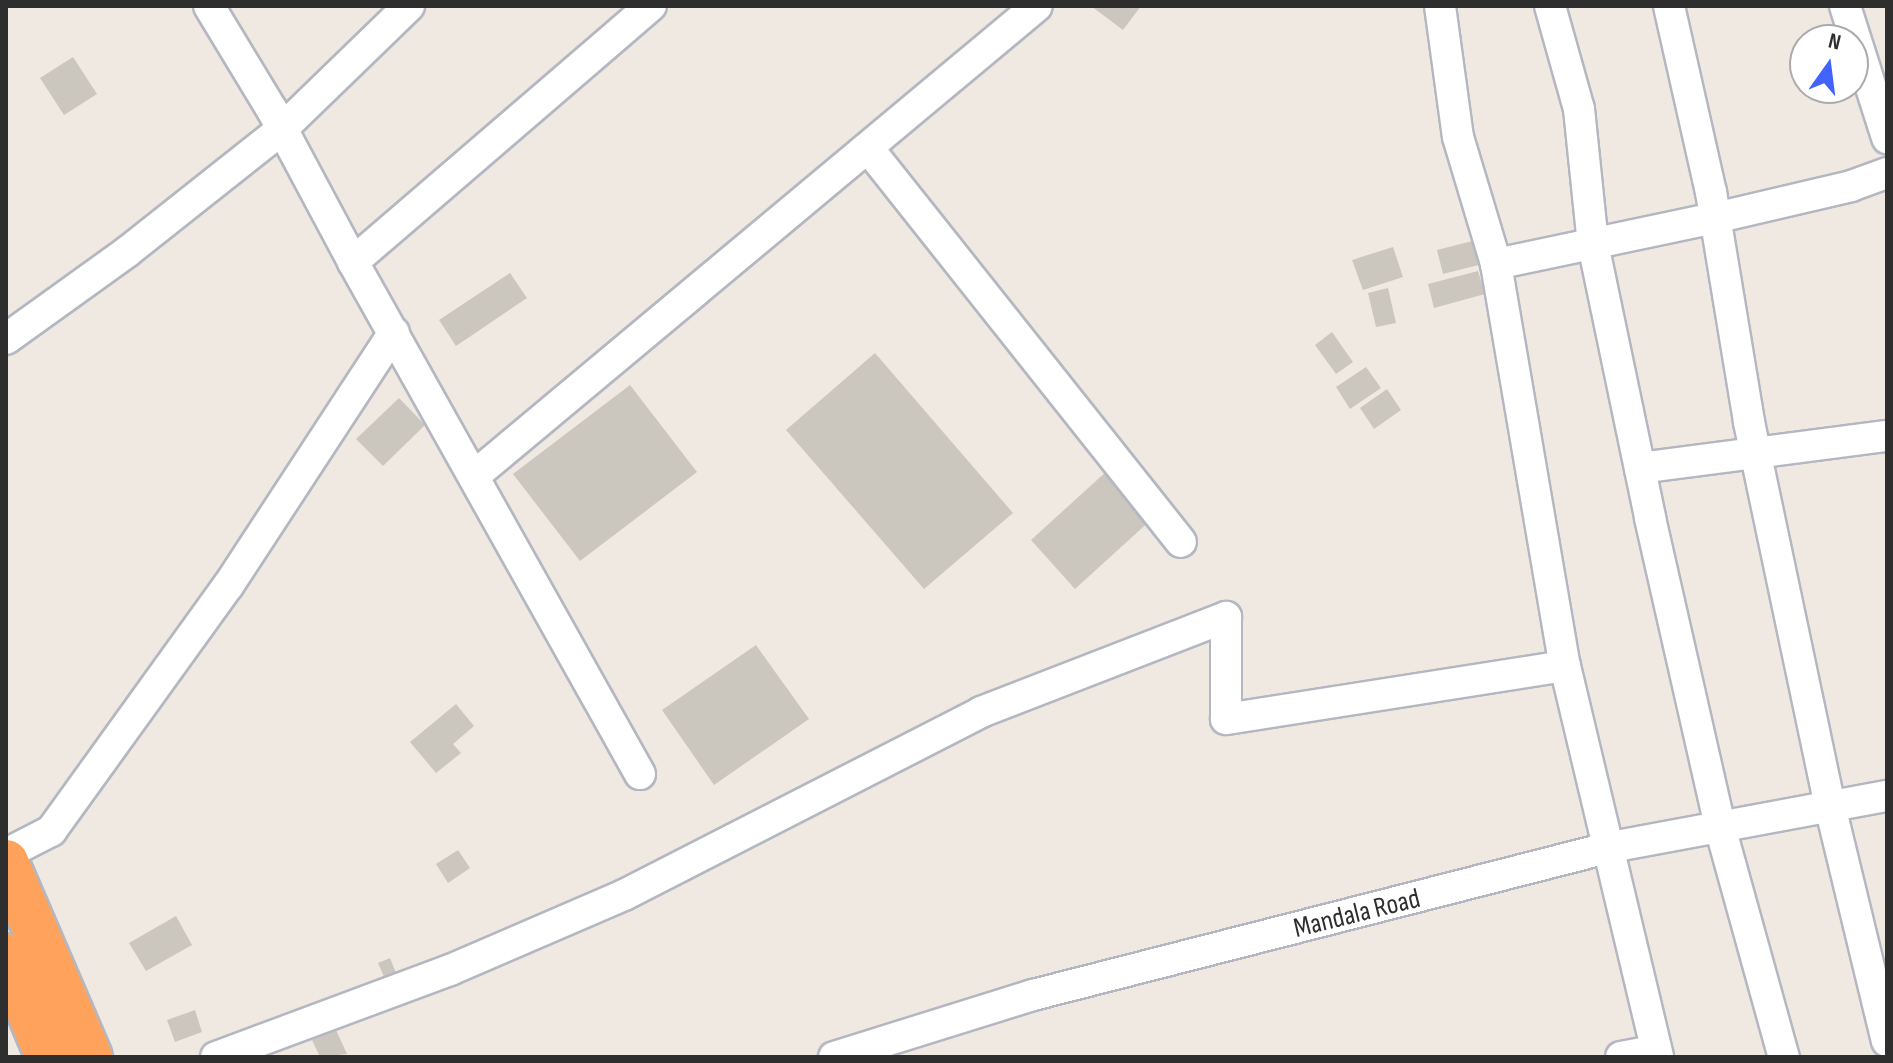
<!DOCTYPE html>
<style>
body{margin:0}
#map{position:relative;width:1893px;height:1063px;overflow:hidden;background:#efe9e1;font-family:"Sofia Sans Condensed",sans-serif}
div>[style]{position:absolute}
.building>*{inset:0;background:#cbc7bf}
.roads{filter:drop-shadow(2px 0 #b4b7c1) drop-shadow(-2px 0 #b4b7c1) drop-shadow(0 2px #b4b7c1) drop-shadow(0 -2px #b4b7c1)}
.minor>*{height:30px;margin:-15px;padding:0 15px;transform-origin:15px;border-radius:15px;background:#fff}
.highway>*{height:44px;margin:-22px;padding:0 22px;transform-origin:22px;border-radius:22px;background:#ffa35c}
span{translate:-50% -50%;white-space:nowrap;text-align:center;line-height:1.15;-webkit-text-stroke:6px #fff;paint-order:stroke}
.street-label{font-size:28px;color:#2e2e2e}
.frame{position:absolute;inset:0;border:8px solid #2e2e2e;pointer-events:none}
.north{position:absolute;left:1789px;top:24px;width:80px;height:80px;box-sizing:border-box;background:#fff;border:2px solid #ababab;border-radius:50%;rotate:14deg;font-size:22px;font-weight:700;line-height:32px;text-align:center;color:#2e2e2e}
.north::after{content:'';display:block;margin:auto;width:28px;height:36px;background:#4264fb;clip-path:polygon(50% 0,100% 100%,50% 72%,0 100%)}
</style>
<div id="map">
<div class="building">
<div style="clip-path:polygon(1091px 6px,1141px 6px,1123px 30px)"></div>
<div style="clip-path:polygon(73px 57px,97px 94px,64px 115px,40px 78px)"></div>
<div style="clip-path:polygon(1480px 239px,1486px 263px,1443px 274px,1437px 250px)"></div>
<div style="clip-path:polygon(1393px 247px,1403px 277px,1363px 290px,1352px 260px)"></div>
<div style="clip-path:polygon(1478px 271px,1485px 294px,1434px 308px,1428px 284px)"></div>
<div style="clip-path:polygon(510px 273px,527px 298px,456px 346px,439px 320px)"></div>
<div style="clip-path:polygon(1388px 288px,1396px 323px,1376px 327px,1368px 293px)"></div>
<div style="clip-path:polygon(1332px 332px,1353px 362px,1336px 374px,1315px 345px)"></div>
<div style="clip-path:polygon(875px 353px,1013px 513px,924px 589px,786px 430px)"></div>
<div style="clip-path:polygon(1366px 367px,1381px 388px,1350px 409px,1336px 387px)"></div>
<div style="clip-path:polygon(630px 385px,697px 472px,580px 561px,513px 474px)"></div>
<div style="clip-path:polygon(1387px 389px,1401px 410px,1374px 429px,1360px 408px)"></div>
<div style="clip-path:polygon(399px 398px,425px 425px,383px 466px,356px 439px)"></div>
<div style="clip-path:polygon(1108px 470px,1153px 518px,1075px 589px,1031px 540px)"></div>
<div style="clip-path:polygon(756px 645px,809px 719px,714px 785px,662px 710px)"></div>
<div style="clip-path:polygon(456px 704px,474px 726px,453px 744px,461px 753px,436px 773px,410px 742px)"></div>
<div style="clip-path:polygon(458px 850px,470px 868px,448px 883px,436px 864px)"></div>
<div style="clip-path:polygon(176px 916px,192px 945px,146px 971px,129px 943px)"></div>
<div style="clip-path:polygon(390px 958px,400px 983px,389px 988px,378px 963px)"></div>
<div style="clip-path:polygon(195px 1010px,202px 1032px,175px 1042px,167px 1020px)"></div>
<div style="clip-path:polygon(336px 1030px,347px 1054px,320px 1057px,312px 1040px)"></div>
</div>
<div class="roads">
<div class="minor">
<div style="left:209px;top:6px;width:122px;rotate:58.8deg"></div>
<div style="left:272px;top:110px;width:172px;rotate:61.9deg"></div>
<div style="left:353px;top:262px;width:587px;rotate:60.73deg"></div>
<div style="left:1440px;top:6px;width:132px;rotate:82.2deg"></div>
<div style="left:1458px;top:137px;width:133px;rotate:73.3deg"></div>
<div style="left:1496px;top:264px;width:408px;rotate:80.3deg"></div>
<div style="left:1565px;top:666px;width:402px;rotate:76.6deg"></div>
<div style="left:1550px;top:6px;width:107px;rotate:74.3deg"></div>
<div style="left:1579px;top:109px;width:136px;rotate:84.1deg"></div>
<div style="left:1593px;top:244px;width:280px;rotate:78.2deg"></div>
<div style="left:1650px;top:518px;width:317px;rotate:77.2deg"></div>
<div style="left:1720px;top:827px;width:239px;rotate:74.5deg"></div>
<div style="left:1669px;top:6px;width:191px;rotate:77.3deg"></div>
<div style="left:1711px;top:192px;width:233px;rotate:80.6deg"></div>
<div style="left:1749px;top:422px;width:392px;rotate:78.1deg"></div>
<div style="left:1830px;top:806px;width:242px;rotate:76.4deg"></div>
<div style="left:1845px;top:6px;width:139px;rotate:72.3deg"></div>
<div style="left:868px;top:148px;width:503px;rotate:51.54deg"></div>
<div style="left:353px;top:262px;width:393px;rotate:-40.7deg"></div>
<div style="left:1496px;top:264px;width:224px;rotate:-11.9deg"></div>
<div style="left:1715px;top:218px;width:140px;rotate:-13.2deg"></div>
<div style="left:1851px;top:186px;width:38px;rotate:-20deg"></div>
<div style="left:6px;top:339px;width:149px;rotate:-35.7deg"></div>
<div style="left:127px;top:252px;width:198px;rotate:-38.4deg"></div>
<div style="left:282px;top:129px;width:177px;rotate:-44.1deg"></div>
<div style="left:1640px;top:468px;width:249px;rotate:-7.4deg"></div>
<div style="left:474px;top:476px;width:733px;rotate:-39.86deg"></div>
<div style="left:6px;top:854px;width:51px;rotate:-27.1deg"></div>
<div style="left:51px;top:831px;width:302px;rotate:-54.2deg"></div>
<div style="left:228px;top:586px;width:303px;rotate:-56.8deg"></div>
<div style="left:216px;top:1057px;width:250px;rotate:-20.4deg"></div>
<div style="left:450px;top:970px;width:189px;rotate:-23.3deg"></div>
<div style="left:624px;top:895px;width:401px;rotate:-27.1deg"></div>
<div style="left:981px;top:712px;width:263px;rotate:-21.2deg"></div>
<div style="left:1226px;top:617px;width:102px;rotate:90deg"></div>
<div style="left:1226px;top:719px;width:343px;rotate:-8.9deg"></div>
<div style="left:834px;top:1057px;width:208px;rotate:-17.3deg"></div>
<div style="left:1033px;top:995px;width:597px;rotate:-14.36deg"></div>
<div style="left:1611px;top:847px;width:281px;rotate:-10.5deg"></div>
<div style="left:1621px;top:1057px;width:36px;rotate:-11deg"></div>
</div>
<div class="highway">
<div style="left:6px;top:862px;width:212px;rotate:66.7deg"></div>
<div style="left:6px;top:956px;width:109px;rotate:67.4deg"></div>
</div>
</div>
<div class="street-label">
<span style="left:1357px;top:914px;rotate:-14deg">Mandala Road</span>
</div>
<div class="frame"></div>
<div class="north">N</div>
</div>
